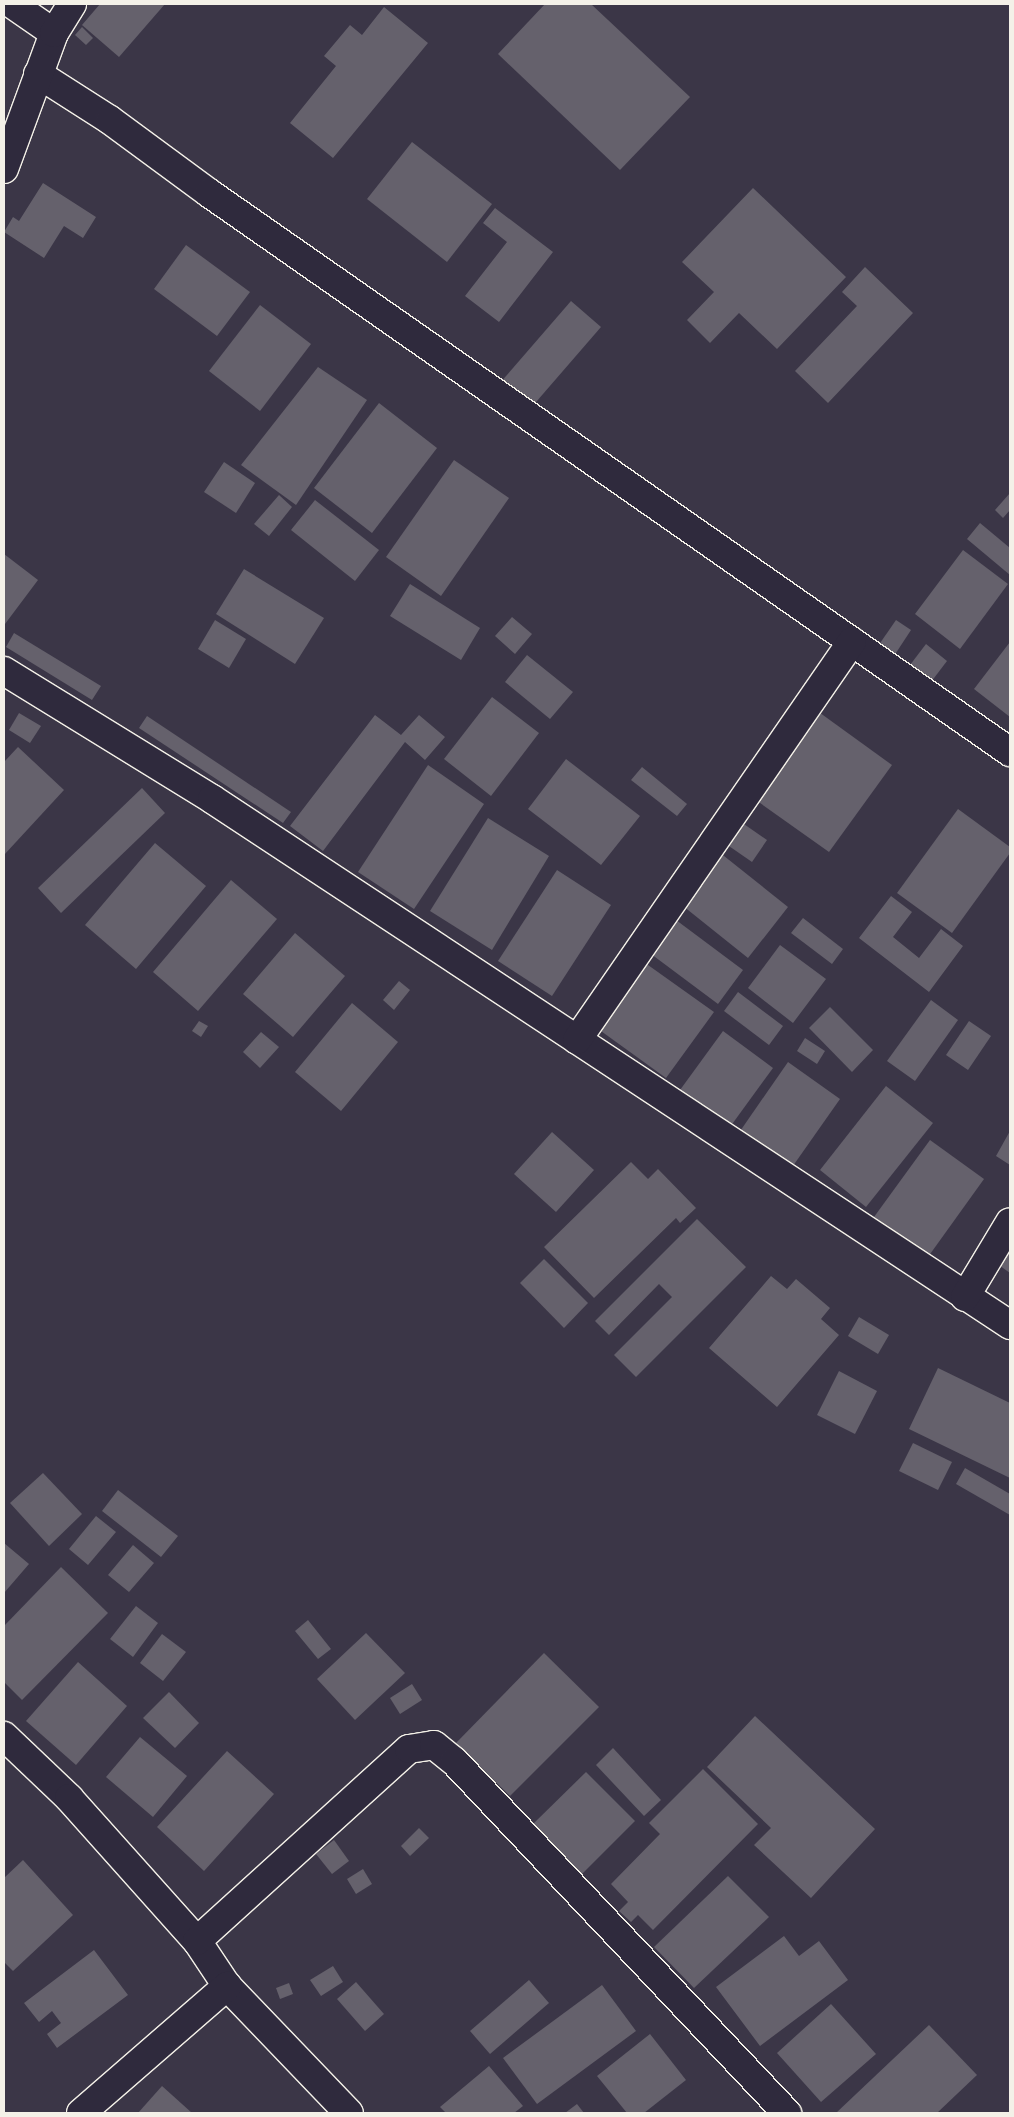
<!DOCTYPE html>
<style>
body{margin:0}
#map{position:relative;width:1014px;height:2117px;overflow:hidden;background:#3b3647;font-family:Pangolin,sans-serif}
div>[style]{position:absolute}
.building>*{inset:0;background:#65616c}
.roads{filter:drop-shadow(1px 0 #f4f1e8) drop-shadow(-1px 0 #f4f1e8) drop-shadow(0 1px #f4f1e8) drop-shadow(0 -1px #f4f1e8)}
.minor>*{height:28px;margin:-14px;padding:0 14px;transform-origin:14px;border-radius:14px;background:#2f2a3d}
.tertiary>*{height:28px;margin:-14px;padding:0 14px;transform-origin:14px;border-radius:14px;background:#2f2a3d}
span{translate:-50% -50%;white-space:nowrap;text-align:center;line-height:1.15;-webkit-text-stroke:4px #2f2a3d;paint-order:stroke}
.frame{position:absolute;inset:0;border:5px solid #f4f1e8;pointer-events:none}
</style>
<div id="map">
<div class="building">
<div style="clip-path:polygon(100px 4px,165px 4px,119px 57px,82px 25px)"></div>
<div style="clip-path:polygon(545px 4px,591px 4px,690px 97px,620px 170px,498px 54px)"></div>
<div style="clip-path:polygon(384px 7px,428px 43px,333px 158px,290px 123px,336px 66px,324px 56px,350px 25px,362px 35px)"></div>
<div style="clip-path:polygon(82px 27px,93px 38px,86px 45px,75px 35px)"></div>
<div style="clip-path:polygon(412px 142px,492px 204px,447px 262px,367px 199px)"></div>
<div style="clip-path:polygon(43px 183px,96px 217px,83px 238px,64px 226px,44px 258px,4px 232px,13px 217px,19px 221px)"></div>
<div style="clip-path:polygon(753px 188px,846px 277px,777px 349px,739px 313px,710px 343px,687px 320px,714px 292px,682px 262px)"></div>
<div style="clip-path:polygon(495px 208px,553px 252px,499px 322px,465px 296px,507px 242px,483px 223px)"></div>
<div style="clip-path:polygon(186px 245px,250px 292px,217px 336px,154px 289px)"></div>
<div style="clip-path:polygon(865px 267px,913px 313px,828px 403px,795px 371px,857px 306px,842px 292px)"></div>
<div style="clip-path:polygon(571px 301px,601px 327px,530px 409px,500px 383px)"></div>
<div style="clip-path:polygon(260px 305px,311px 344px,260px 411px,209px 371px)"></div>
<div style="clip-path:polygon(318px 367px,367px 400px,296px 505px,241px 465px)"></div>
<div style="clip-path:polygon(379px 403px,437px 448px,372px 533px,314px 488px)"></div>
<div style="clip-path:polygon(454px 460px,509px 498px,441px 596px,386px 557px)"></div>
<div style="clip-path:polygon(224px 462px,255px 483px,236px 513px,204px 492px)"></div>
<div style="clip-path:polygon(1010px 493px,1010px 510px,1003px 518px,995px 510px)"></div>
<div style="clip-path:polygon(279px 495px,292px 507px,269px 536px,254px 524px)"></div>
<div style="clip-path:polygon(315px 500px,379px 550px,355px 581px,291px 530px)"></div>
<div style="clip-path:polygon(980px 523px,1010px 548px,1010px 575px,967px 539px)"></div>
<div style="clip-path:polygon(963px 550px,1008px 584px,960px 649px,915px 614px)"></div>
<div style="clip-path:polygon(4px 554px,38px 580px,5px 624px,4px 623px)"></div>
<div style="clip-path:polygon(244px 569px,324px 618px,295px 664px,216px 614px)"></div>
<div style="clip-path:polygon(410px 584px,480px 628px,461px 660px,390px 616px)"></div>
<div style="clip-path:polygon(512px 617px,532px 634px,515px 654px,495px 636px)"></div>
<div style="clip-path:polygon(215px 620px,246px 639px,229px 668px,198px 649px)"></div>
<div style="clip-path:polygon(896px 620px,911px 630px,892px 659px,876px 649px)"></div>
<div style="clip-path:polygon(14px 633px,101px 686px,92px 700px,6px 647px)"></div>
<div style="clip-path:polygon(1010px 642px,1010px 717px,974px 689px)"></div>
<div style="clip-path:polygon(926px 644px,947px 661px,931px 682px,910px 665px)"></div>
<div style="clip-path:polygon(527px 655px,573px 692px,550px 719px,505px 682px)"></div>
<div style="clip-path:polygon(492px 697px,539px 733px,491px 796px,444px 759px)"></div>
<div style="clip-path:polygon(816px 710px,892px 765px,829px 852px,753px 798px)"></div>
<div style="clip-path:polygon(19px 713px,41px 726px,30px 743px,9px 730px)"></div>
<div style="clip-path:polygon(375px 715px,401px 735px,419px 715px,445px 737px,425px 760px,405px 742px,323px 851px,290px 826px)"></div>
<div style="clip-path:polygon(147px 716px,291px 812px,283px 823px,139px 728px)"></div>
<div style="clip-path:polygon(18px 747px,64px 790px,4px 855px,4px 762px)"></div>
<div style="clip-path:polygon(566px 759px,640px 816px,601px 865px,528px 809px)"></div>
<div style="clip-path:polygon(428px 765px,484px 804px,414px 909px,358px 872px)"></div>
<div style="clip-path:polygon(642px 767px,687px 804px,677px 816px,631px 780px)"></div>
<div style="clip-path:polygon(142px 788px,165px 813px,61px 913px,38px 888px)"></div>
<div style="clip-path:polygon(958px 809px,1010px 847px,1010px 853px,952px 933px,897px 893px)"></div>
<div style="clip-path:polygon(488px 818px,549px 856px,492px 950px,430px 911px)"></div>
<div style="clip-path:polygon(741px 822px,767px 840px,752px 862px,726px 844px)"></div>
<div style="clip-path:polygon(155px 843px,206px 886px,136px 969px,85px 925px)"></div>
<div style="clip-path:polygon(714px 848px,788px 907px,748px 958px,673px 898px)"></div>
<div style="clip-path:polygon(557px 870px,611px 905px,552px 996px,498px 961px)"></div>
<div style="clip-path:polygon(231px 880px,277px 919px,198px 1011px,153px 972px)"></div>
<div style="clip-path:polygon(891px 896px,912px 912px,893px 937px,919px 958px,941px 929px,963px 946px,929px 992px,859px 938px)"></div>
<div style="clip-path:polygon(672px 917px,743px 970px,718px 1004px,647px 951px)"></div>
<div style="clip-path:polygon(803px 918px,843px 949px,832px 964px,791px 933px)"></div>
<div style="clip-path:polygon(295px 933px,345px 976px,293px 1037px,243px 994px)"></div>
<div style="clip-path:polygon(780px 945px,826px 979px,793px 1023px,748px 988px)"></div>
<div style="clip-path:polygon(641px 960px,714px 1012px,666px 1078px,594px 1026px)"></div>
<div style="clip-path:polygon(399px 981px,410px 990px,394px 1010px,383px 1000px)"></div>
<div style="clip-path:polygon(738px 992px,783px 1026px,769px 1045px,724px 1011px)"></div>
<div style="clip-path:polygon(931px 1000px,958px 1020px,915px 1081px,887px 1061px)"></div>
<div style="clip-path:polygon(352px 1003px,398px 1042px,341px 1111px,295px 1072px)"></div>
<div style="clip-path:polygon(830px 1007px,873px 1050px,852px 1072px,809px 1028px)"></div>
<div style="clip-path:polygon(199px 1021px,208px 1026px,201px 1037px,192px 1031px)"></div>
<div style="clip-path:polygon(969px 1021px,991px 1036px,968px 1070px,946px 1055px)"></div>
<div style="clip-path:polygon(723px 1031px,773px 1068px,730px 1127px,680px 1090px)"></div>
<div style="clip-path:polygon(261px 1032px,279px 1047px,260px 1068px,243px 1052px)"></div>
<div style="clip-path:polygon(805px 1038px,825px 1051px,817px 1064px,797px 1051px)"></div>
<div style="clip-path:polygon(788px 1062px,840px 1099px,788px 1173px,736px 1137px)"></div>
<div style="clip-path:polygon(886px 1086px,933px 1123px,866px 1207px,820px 1170px)"></div>
<div style="clip-path:polygon(1010px 1131px,1010px 1165px,996px 1156px)"></div>
<div style="clip-path:polygon(552px 1132px,594px 1170px,556px 1212px,514px 1174px)"></div>
<div style="clip-path:polygon(930px 1140px,984px 1179px,928px 1257px,874px 1217px)"></div>
<div style="clip-path:polygon(631px 1162px,648px 1179px,658px 1169px,696px 1208px,680px 1223px,676px 1218px,594px 1298px,544px 1247px)"></div>
<div style="clip-path:polygon(697px 1219px,746px 1267px,636px 1377px,614px 1355px,672px 1297px,659px 1284px,609px 1335px,595px 1321px)"></div>
<div style="clip-path:polygon(1010px 1243px,1010px 1273px,996px 1263px)"></div>
<div style="clip-path:polygon(544px 1259px,588px 1303px,564px 1328px,520px 1283px)"></div>
<div style="clip-path:polygon(771px 1276px,787px 1289px,796px 1279px,830px 1308px,821px 1319px,839px 1335px,777px 1407px,709px 1348px)"></div>
<div style="clip-path:polygon(859px 1317px,889px 1335px,878px 1354px,848px 1336px)"></div>
<div style="clip-path:polygon(938px 1368px,1010px 1403px,1010px 1478px,909px 1429px)"></div>
<div style="clip-path:polygon(839px 1371px,877px 1391px,855px 1434px,817px 1415px)"></div>
<div style="clip-path:polygon(913px 1443px,952px 1462px,938px 1490px,899px 1471px)"></div>
<div style="clip-path:polygon(965px 1468px,1010px 1494px,1010px 1515px,956px 1484px)"></div>
<div style="clip-path:polygon(43px 1473px,82px 1514px,49px 1546px,10px 1503px)"></div>
<div style="clip-path:polygon(118px 1490px,178px 1536px,161px 1557px,102px 1511px)"></div>
<div style="clip-path:polygon(96px 1516px,116px 1532px,88px 1565px,69px 1549px)"></div>
<div style="clip-path:polygon(4px 1543px,29px 1564px,4px 1593px)"></div>
<div style="clip-path:polygon(133px 1545px,154px 1563px,129px 1592px,108px 1575px)"></div>
<div style="clip-path:polygon(61px 1567px,108px 1613px,22px 1700px,4px 1682px,4px 1626px)"></div>
<div style="clip-path:polygon(136px 1606px,158px 1623px,133px 1657px,110px 1639px)"></div>
<div style="clip-path:polygon(308px 1620px,331px 1649px,318px 1659px,295px 1631px)"></div>
<div style="clip-path:polygon(366px 1633px,405px 1673px,355px 1720px,317px 1679px)"></div>
<div style="clip-path:polygon(162px 1634px,186px 1652px,163px 1681px,140px 1663px)"></div>
<div style="clip-path:polygon(544px 1653px,599px 1707px,510px 1796px,456px 1743px)"></div>
<div style="clip-path:polygon(78px 1662px,127px 1706px,76px 1765px,26px 1721px)"></div>
<div style="clip-path:polygon(412px 1684px,422px 1700px,400px 1714px,390px 1698px)"></div>
<div style="clip-path:polygon(169px 1692px,199px 1723px,175px 1748px,143px 1718px)"></div>
<div style="clip-path:polygon(755px 1716px,875px 1829px,811px 1898px,754px 1845px,771px 1828px,707px 1767px)"></div>
<div style="clip-path:polygon(140px 1737px,187px 1776px,153px 1817px,106px 1777px)"></div>
<div style="clip-path:polygon(613px 1748px,661px 1800px,644px 1816px,596px 1765px)"></div>
<div style="clip-path:polygon(227px 1751px,274px 1794px,204px 1871px,157px 1827px)"></div>
<div style="clip-path:polygon(703px 1769px,758px 1824px,653px 1930px,638px 1915px,631px 1922px,619px 1911px,628px 1902px,611px 1884px,660px 1834px,649px 1823px)"></div>
<div style="clip-path:polygon(586px 1772px,635px 1821px,581px 1875px,532px 1825px)"></div>
<div style="clip-path:polygon(419px 1828px,429px 1838px,410px 1856px,401px 1846px)"></div>
<div style="clip-path:polygon(334px 1840px,349px 1861px,332px 1874px,316px 1854px)"></div>
<div style="clip-path:polygon(23px 1860px,73px 1915px,13px 1971px,4px 1962px,4px 1878px)"></div>
<div style="clip-path:polygon(363px 1869px,372px 1884px,356px 1894px,347px 1879px)"></div>
<div style="clip-path:polygon(728px 1876px,769px 1917px,694px 1988px,654px 1947px)"></div>
<div style="clip-path:polygon(784px 1936px,799px 1956px,819px 1941px,848px 1980px,760px 2046px,716px 1987px)"></div>
<div style="clip-path:polygon(94px 1950px,128px 1995px,57px 2048px,47px 2034px,61px 2023px,52px 2011px,39px 2022px,24px 2003px)"></div>
<div style="clip-path:polygon(333px 1966px,343px 1982px,321px 1996px,310px 1980px)"></div>
<div style="clip-path:polygon(529px 1980px,549px 2003px,490px 2054px,470px 2031px)"></div>
<div style="clip-path:polygon(356px 1982px,384px 2014px,365px 2031px,337px 1999px)"></div>
<div style="clip-path:polygon(289px 1983px,293px 1994px,280px 1999px,276px 1988px)"></div>
<div style="clip-path:polygon(602px 1985px,636px 2031px,537px 2104px,503px 2058px)"></div>
<div style="clip-path:polygon(831px 2004px,876px 2054px,821px 2102px,777px 2053px)"></div>
<div style="clip-path:polygon(929px 2025px,977px 2075px,937px 2113px,836px 2113px)"></div>
<div style="clip-path:polygon(650px 2034px,686px 2080px,644px 2113px,627px 2113px,597px 2076px)"></div>
<div style="clip-path:polygon(489px 2066px,523px 2106px,514px 2113px,446px 2113px,440px 2107px)"></div>
<div style="clip-path:polygon(162px 2086px,192px 2113px,138px 2113px)"></div>
<div style="clip-path:polygon(577px 2104px,584px 2113px,565px 2113px)"></div>
</div>
<div class="roads">
<div class="minor">
<div style="left:12px;top:4px;width:51px;rotate:34.6deg"></div>
<div style="left:38px;top:74px;width:85px;rotate:32.6deg"></div>
<div style="left:110px;top:120px;width:123px;rotate:36.4deg"></div>
<div style="left:209px;top:193px;width:977px;rotate:34.91deg"></div>
<div style="left:4px;top:671px;width:244px;rotate:31.6deg"></div>
<div style="left:212px;top:799px;width:956px;rotate:33.39deg"></div>
<div style="left:577px;top:1040px;width:484px;rotate:-55.4deg"></div>
<div style="left:965px;top:1297px;width:87px;rotate:-59deg"></div>
<div style="left:4px;top:1736px;width:90px;rotate:43.6deg"></div>
<div style="left:69px;top:1798px;width:192px;rotate:48.2deg"></div>
<div style="left:197px;top:1941px;width:54px;rotate:56.3deg"></div>
<div style="left:227px;top:1986px;width:176px;rotate:46.2deg"></div>
<div style="left:197px;top:1941px;width:286px;rotate:-42.2deg"></div>
<div style="left:409px;top:1749px;width:25px;rotate:-9deg"></div>
<div style="left:434px;top:1745px;width:26px;rotate:39deg"></div>
<div style="left:454px;top:1761px;width:485px;rotate:46.6deg"></div>
<div style="left:81px;top:2113px;width:194px;rotate:-41deg"></div>
</div>
<div class="tertiary">
<div style="left:4px;top:169px;width:145px;rotate:-69.8deg"></div>
<div style="left:54px;top:33px;width:34px;rotate:-58deg"></div>
</div>
</div>
<div class="frame"></div>
</div>
